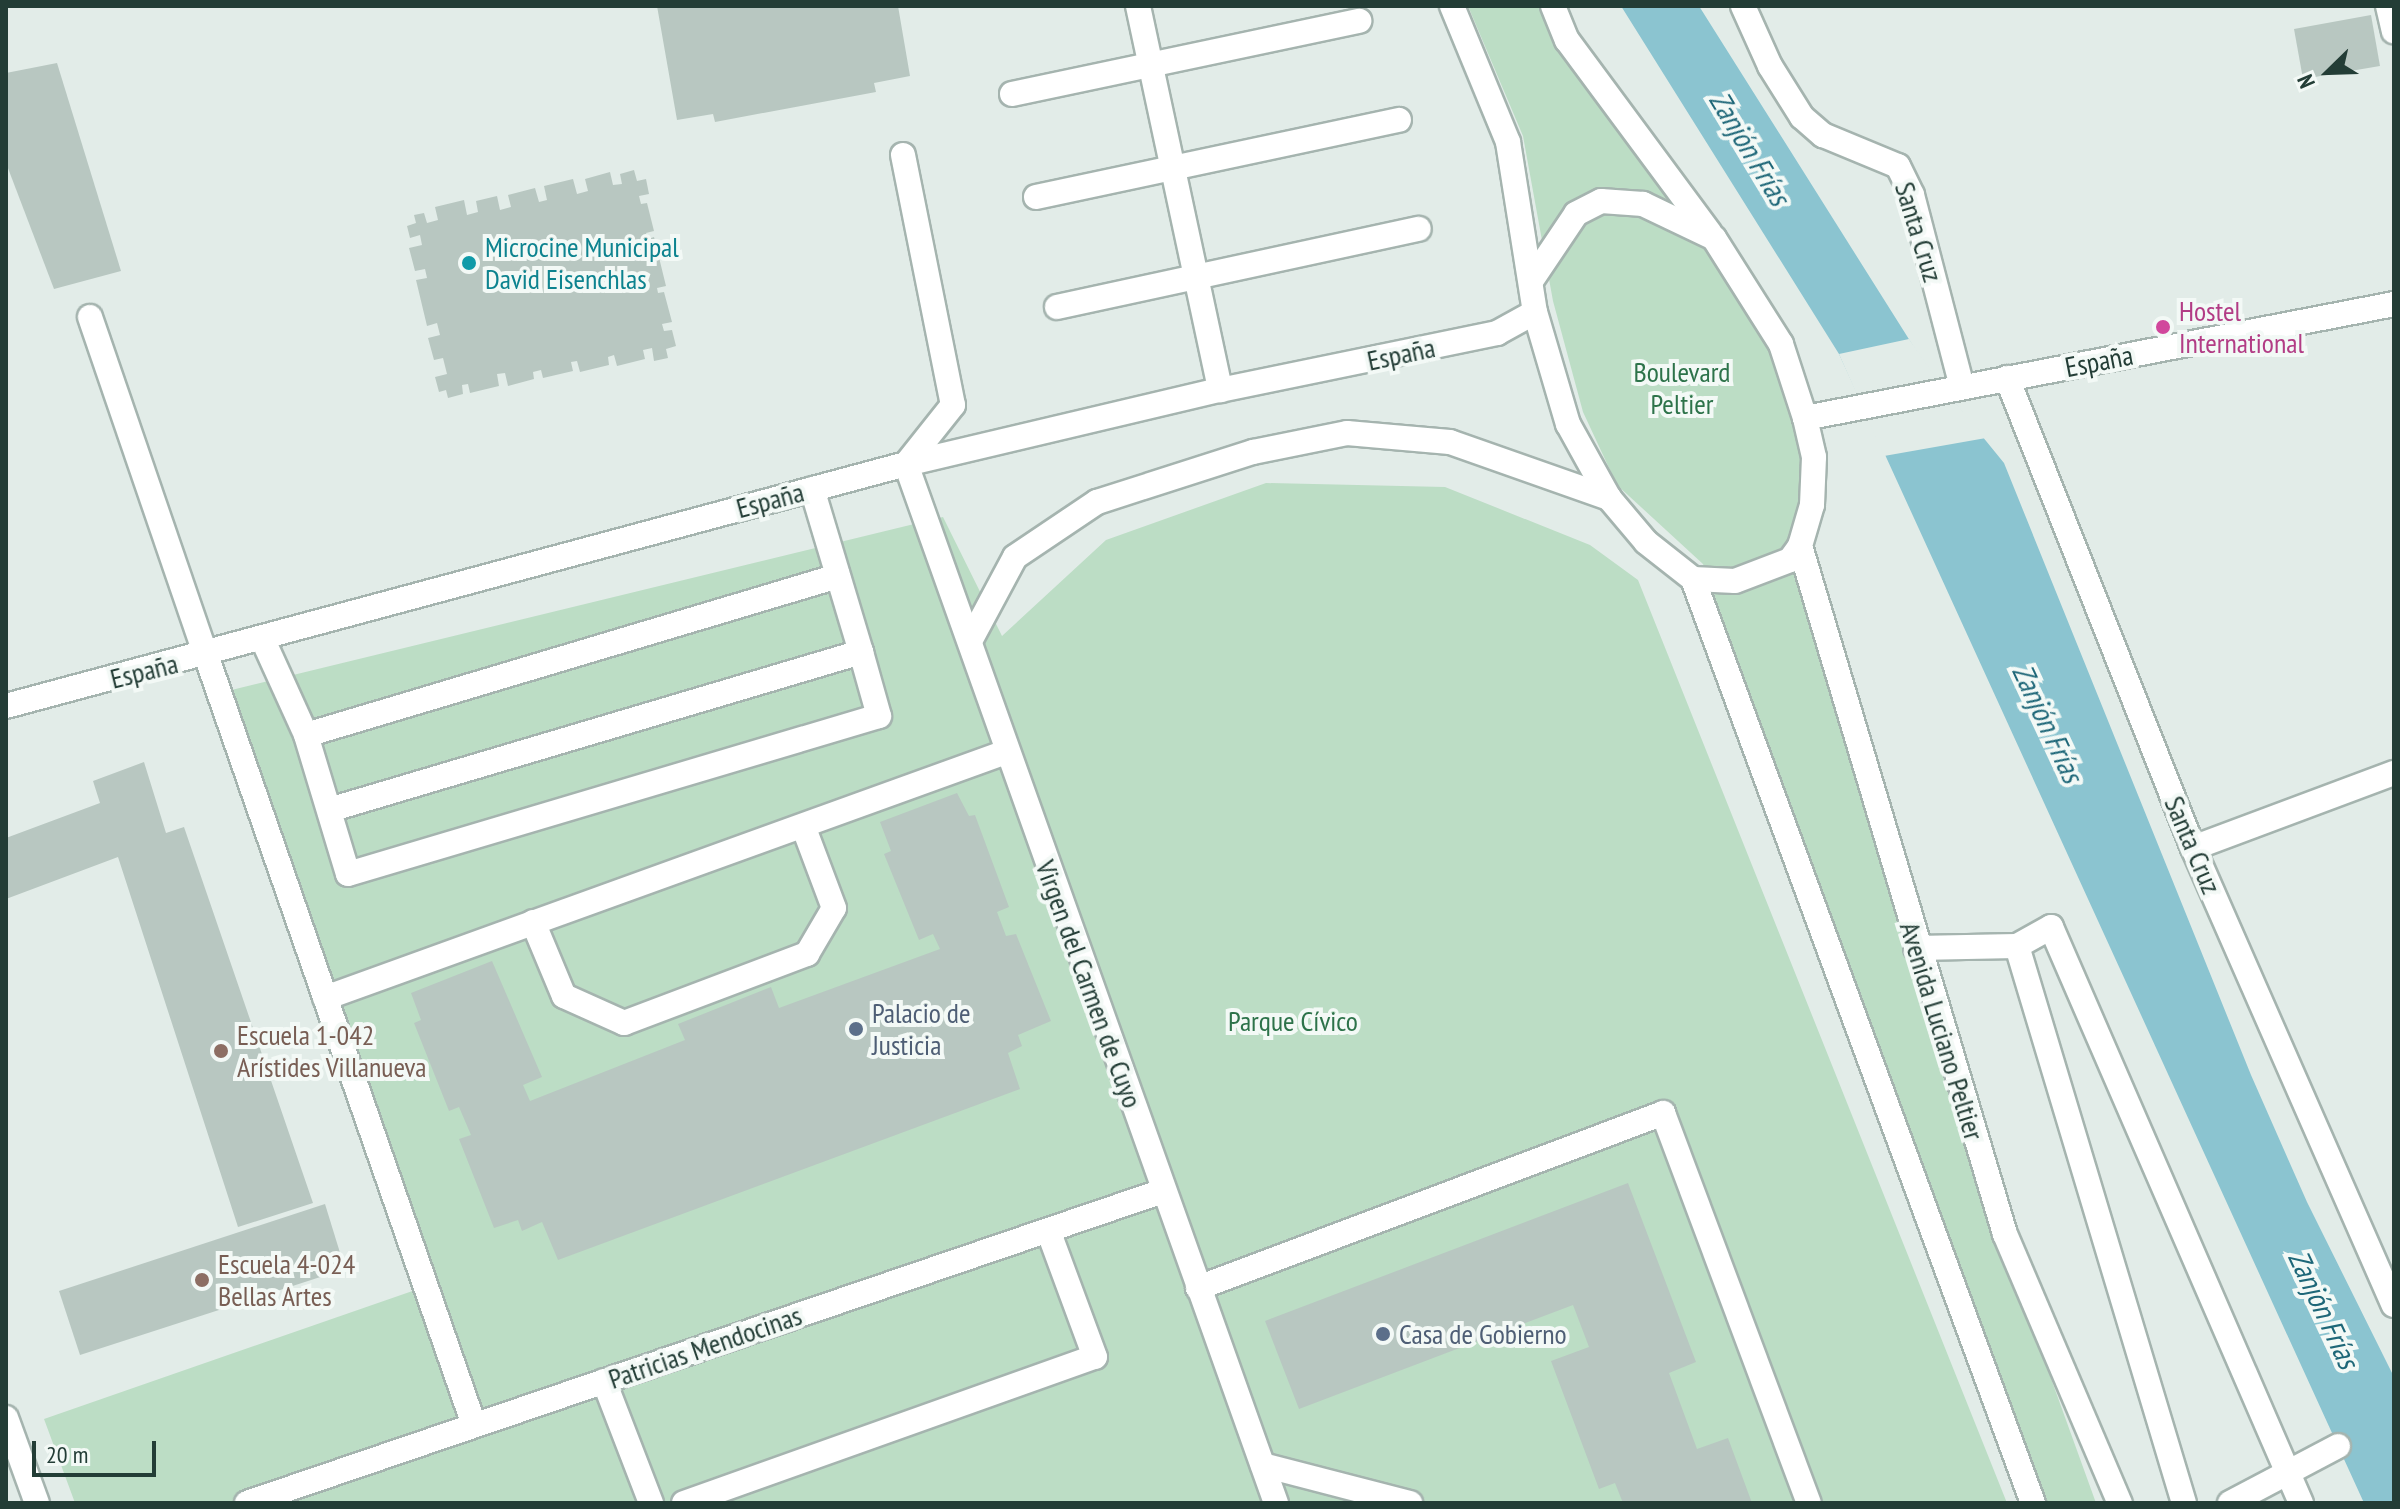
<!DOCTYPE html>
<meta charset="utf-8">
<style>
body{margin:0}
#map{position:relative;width:2400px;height:1509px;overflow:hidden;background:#e2ece8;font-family:"PT Sans Narrow",sans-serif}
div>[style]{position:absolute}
.green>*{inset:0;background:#bcddc5}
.water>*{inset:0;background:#8bc4d0}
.pier>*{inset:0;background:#e2ece8}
.building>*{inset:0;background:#b8c7c1}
.roads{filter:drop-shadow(2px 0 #a5b4af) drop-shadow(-2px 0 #a5b4af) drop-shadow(0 2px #a5b4af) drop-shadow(0 -2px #a5b4af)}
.lane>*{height:24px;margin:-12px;padding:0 12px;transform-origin:12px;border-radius:12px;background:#fff}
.street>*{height:24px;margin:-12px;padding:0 12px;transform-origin:12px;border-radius:12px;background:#fff}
.secondary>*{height:24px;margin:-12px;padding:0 12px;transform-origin:12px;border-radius:12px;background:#fff}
.dots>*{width:22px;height:22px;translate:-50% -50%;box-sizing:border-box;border:4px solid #f3f9f6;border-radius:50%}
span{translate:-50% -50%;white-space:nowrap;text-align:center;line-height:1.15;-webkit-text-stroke:8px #f3f9f6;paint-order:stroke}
.street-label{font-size:28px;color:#233d36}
.culture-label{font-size:28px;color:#0d838f}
.left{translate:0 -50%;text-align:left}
.hotel-label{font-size:28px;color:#b23c85}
.park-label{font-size:28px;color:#2d734a}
.service-label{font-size:28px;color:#4e5e75}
.education-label{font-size:28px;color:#785e54}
.water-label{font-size:30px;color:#1e6778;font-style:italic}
.frame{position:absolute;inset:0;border:8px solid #233d36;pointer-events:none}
.north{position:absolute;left:2288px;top:32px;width:80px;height:80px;-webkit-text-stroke:6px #f3f9f6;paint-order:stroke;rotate:247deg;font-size:22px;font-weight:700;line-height:32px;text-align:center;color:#233d36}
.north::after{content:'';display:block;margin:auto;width:28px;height:36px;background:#233d36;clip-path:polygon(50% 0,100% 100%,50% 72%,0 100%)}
.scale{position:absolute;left:32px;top:1441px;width:124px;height:36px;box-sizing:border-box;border:4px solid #233d36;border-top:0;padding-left:10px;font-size:24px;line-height:28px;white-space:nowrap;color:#233d36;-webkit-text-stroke:6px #f3f9f6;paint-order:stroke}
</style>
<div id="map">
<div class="green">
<div style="clip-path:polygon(1468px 6px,1549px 6px,1773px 346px,1807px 453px,1795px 541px,1960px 1127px,2096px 1503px,2042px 1503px,1703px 564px,1617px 485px,1583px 412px,1553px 301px,1523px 136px)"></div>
<div style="clip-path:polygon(1266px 483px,1445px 487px,1590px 545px,1638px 580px,2007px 1503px,75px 1503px,44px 1419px,424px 1287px,207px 696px,943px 517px,1002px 636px,1106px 540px)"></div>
</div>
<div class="water">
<div style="clip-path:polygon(1621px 6px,1699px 6px,1929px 371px,2004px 463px,2251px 1075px,2307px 1202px,2394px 1377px,2394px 1503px,2364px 1503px,1839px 354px)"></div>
</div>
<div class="pier">
<div style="clip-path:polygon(1909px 339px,1945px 391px,1986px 438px,1884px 456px,1839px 354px)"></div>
</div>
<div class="building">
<div style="clip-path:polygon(657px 6px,898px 6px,910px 76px,874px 83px,876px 92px,715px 122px,713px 114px,677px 120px)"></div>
<div style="clip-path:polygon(2371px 15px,2380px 66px,2303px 79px,2294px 29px)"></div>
<div style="clip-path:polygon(57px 63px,121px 271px,54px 289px,6px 163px,6px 73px)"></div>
<div style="clip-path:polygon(634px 170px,637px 181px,646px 179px,649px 194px,639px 196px,641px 204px,647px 203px,654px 231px,646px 233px,648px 239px,654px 237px,666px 286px,657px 288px,658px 293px,664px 292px,672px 322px,662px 324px,664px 331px,672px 330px,676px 346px,666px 349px,668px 358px,654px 361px,652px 348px,643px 350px,645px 359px,617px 366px,614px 355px,608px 357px,609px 365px,580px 372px,577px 361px,571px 362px,573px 371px,543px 378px,541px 370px,533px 372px,534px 379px,508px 386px,505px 373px,497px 374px,499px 386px,470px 393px,468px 384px,462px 385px,463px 394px,448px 398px,446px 390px,439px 392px,435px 377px,447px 374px,443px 358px,434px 360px,428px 338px,440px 335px,437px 323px,427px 326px,416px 280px,427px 278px,425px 269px,415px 271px,409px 248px,422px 245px,420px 235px,410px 238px,407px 226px,416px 223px,414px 215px,424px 213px,427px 223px,438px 220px,435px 207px,464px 200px,467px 215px,478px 212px,476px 201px,497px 196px,500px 210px,511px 207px,508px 195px,535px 188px,539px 202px,547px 200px,544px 186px,573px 179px,577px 194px,588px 191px,585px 179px,610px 172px,613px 185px,622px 184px,620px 174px)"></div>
<div style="clip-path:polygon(144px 762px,166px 833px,184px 827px,313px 1203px,238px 1227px,118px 857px,6px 899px,6px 838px,100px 803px,93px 781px)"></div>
<div style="clip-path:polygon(957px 793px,969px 816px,975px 815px,1009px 907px,997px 912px,1006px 936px,1016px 934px,1051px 1021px,1018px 1035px,1022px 1046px,1008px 1053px,1020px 1089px,558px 1260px,542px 1222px,522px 1231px,518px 1220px,494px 1228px,459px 1139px,471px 1135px,459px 1107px,449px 1111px,414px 1023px,421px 1020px,411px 993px,492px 961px,542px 1077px,523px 1085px,530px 1101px,685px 1040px,678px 1024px,771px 987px,779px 1008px,940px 949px,933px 934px,919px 940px,884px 854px,891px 851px,880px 822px)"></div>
<div style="clip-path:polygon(1628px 1183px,1696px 1362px,1669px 1373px,1697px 1449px,1728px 1438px,1752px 1503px,1623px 1503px,1615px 1483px,1599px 1489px,1551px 1361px,1589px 1347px,1573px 1305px,1299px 1409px,1265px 1321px)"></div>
<div style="clip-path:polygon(325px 1204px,345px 1269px,80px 1355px,59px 1291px)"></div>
</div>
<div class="roads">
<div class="lane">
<div style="left:1138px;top:6px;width:393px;rotate:77.9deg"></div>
<div style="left:1012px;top:94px;width:355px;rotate:-11.9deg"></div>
<div style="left:903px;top:155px;width:255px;rotate:78.7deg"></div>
<div style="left:953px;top:405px;width:75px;rotate:128.5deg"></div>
<div style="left:1036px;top:197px;width:371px;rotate:-12deg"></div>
<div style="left:1057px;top:307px;width:370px;rotate:-12.2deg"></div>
<div style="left:90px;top:317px;width:357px;rotate:71.1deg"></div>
<div style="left:838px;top:576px;width:555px;rotate:163.36deg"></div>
<div style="left:306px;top:735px;width:145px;rotate:73.2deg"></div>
<div style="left:348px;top:874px;width:554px;rotate:-16.57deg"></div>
<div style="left:879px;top:716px;width:66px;rotate:-105.7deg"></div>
<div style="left:263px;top:640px;width:104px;rotate:65.6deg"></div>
<div style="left:329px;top:810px;width:555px;rotate:-16.54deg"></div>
<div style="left:861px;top:652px;width:170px;rotate:-106.7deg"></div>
<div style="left:1916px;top:948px;width:101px;rotate:-1.1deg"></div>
<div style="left:604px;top:1381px;width:131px;rotate:68.9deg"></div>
<div style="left:1263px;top:1465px;width:152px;rotate:14.5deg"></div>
<div style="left:684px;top:1503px;width:436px;rotate:-19.6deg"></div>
<div style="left:1095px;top:1357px;width:135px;rotate:-110.3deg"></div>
<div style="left:2184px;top:1503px;width:581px;rotate:-106.69deg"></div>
<div style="left:2017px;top:946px;width:39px;rotate:-29deg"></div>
<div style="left:2051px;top:927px;width:628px;rotate:66.54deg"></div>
<div style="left:2230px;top:1503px;width:122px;rotate:-27.8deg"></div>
</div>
<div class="street">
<div style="left:1743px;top:6px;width:66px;rotate:65.8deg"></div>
<div style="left:1770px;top:66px;width:60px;rotate:57.9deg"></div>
<div style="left:1802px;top:117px;width:28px;rotate:41deg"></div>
<div style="left:1823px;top:135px;width:81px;rotate:22.5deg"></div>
<div style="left:1898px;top:166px;width:32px;rotate:64deg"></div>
<div style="left:1912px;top:195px;width:198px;rotate:75.4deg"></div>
<div style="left:2388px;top:6px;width:26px;rotate:77deg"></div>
<div style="left:2007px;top:378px;width:505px;rotate:68.41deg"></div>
<div style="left:2193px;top:848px;width:499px;rotate:66.3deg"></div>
<div style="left:906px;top:464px;width:1103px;rotate:70.4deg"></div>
<div style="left:970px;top:641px;width:95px;rotate:-61.8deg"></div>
<div style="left:1015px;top:557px;width:99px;rotate:-33.9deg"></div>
<div style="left:1097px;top:502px;width:164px;rotate:-17.8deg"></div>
<div style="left:1253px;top:452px;width:96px;rotate:-11.4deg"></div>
<div style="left:1347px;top:433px;width:103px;rotate:5deg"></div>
<div style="left:1450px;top:442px;width:169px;rotate:19.4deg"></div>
<div style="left:206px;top:655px;width:815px;rotate:70.81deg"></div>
<div style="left:2193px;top:848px;width:215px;rotate:-20.5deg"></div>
<div style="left:533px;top:922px;width:80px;rotate:67.3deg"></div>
<div style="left:564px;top:996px;width:66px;rotate:24.2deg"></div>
<div style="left:624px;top:1023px;width:196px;rotate:-20.7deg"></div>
<div style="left:807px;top:954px;width:53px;rotate:-59.6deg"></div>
<div style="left:834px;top:908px;width:85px;rotate:-110.6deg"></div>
<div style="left:325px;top:998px;width:724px;rotate:-19.86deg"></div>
<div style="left:1198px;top:1288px;width:497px;rotate:-20.6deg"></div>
<div style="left:1663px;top:1113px;width:416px;rotate:69.5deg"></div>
<div style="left:247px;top:1503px;width:968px;rotate:-18.81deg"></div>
</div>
<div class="secondary">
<div style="left:1452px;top:6px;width:147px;rotate:67.6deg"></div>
<div style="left:1508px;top:142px;width:172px;rotate:81deg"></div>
<div style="left:1535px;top:312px;width:117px;rotate:73.6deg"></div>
<div style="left:1568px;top:424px;width:85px;rotate:61deg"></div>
<div style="left:1609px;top:498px;width:57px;rotate:49.9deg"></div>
<div style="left:1646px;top:542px;width:60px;rotate:38.2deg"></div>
<div style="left:1693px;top:579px;width:42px;rotate:2.7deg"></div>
<div style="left:1735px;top:581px;width:59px;rotate:-20.9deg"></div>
<div style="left:1790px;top:560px;width:17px;rotate:-54deg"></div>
<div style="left:1800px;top:546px;width:43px;rotate:-73.7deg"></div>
<div style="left:1812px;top:505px;width:48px;rotate:-87.6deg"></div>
<div style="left:1814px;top:457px;width:40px;rotate:-103deg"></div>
<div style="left:1805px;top:418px;width:78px;rotate:-108deg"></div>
<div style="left:1781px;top:344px;width:125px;rotate:-122.3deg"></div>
<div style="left:1714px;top:238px;width:79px;rotate:-154.4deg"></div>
<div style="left:1643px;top:204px;width:42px;rotate:-175.9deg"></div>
<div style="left:1601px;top:201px;width:28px;rotate:153deg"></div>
<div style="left:1576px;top:214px;width:81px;rotate:123.9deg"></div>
<div style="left:1553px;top:6px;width:37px;rotate:68deg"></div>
<div style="left:1567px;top:40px;width:240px;rotate:53.5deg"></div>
<div style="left:1805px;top:418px;width:600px;rotate:-10.95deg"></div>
<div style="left:1800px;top:546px;width:718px;rotate:73.41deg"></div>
<div style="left:2005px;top:1234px;width:293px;rotate:66.9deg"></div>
<div style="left:1693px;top:579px;width:985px;rotate:69.8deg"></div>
<div style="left:6px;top:706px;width:932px;rotate:-15.05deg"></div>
<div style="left:906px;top:464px;width:323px;rotate:-13.3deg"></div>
<div style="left:1220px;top:390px;width:283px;rotate:-11.6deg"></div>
<div style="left:1497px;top:333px;width:43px;rotate:-28.9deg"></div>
<div style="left:6px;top:1418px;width:90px;rotate:70deg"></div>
</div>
</div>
<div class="dots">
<div style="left:469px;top:263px;background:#0f9aa8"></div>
<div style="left:2163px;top:327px;background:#d1479c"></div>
<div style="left:856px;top:1029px;background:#5c6f8a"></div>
<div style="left:221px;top:1051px;background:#8d6e63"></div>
<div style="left:202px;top:1280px;background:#8d6e63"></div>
<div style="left:1383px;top:1334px;background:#5c6f8a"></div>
</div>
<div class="street-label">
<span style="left:1919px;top:232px;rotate:73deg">Santa Cruz</span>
<span style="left:1401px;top:354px;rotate:-12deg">España</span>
<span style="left:2099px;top:361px;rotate:-11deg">España</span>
<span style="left:770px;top:500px;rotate:-15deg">España</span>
<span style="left:144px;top:671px;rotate:-14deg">España</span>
<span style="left:2193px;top:845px;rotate:67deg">Santa Cruz</span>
<span style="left:1089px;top:984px;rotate:70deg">Virgen del Carmen de Cuyo</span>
<span style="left:1942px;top:1031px;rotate:73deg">Avenida Luciano Peltier</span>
<span style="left:705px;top:1347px;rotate:-19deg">Patricias Mendocinas</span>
</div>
<div class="culture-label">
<span class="left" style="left:485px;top:263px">Microcine Municipal<br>David Eisenchlas</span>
</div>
<div class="hotel-label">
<span class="left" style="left:2179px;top:327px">Hostel<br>International</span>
</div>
<div class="park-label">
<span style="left:1682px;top:388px">Boulevard<br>Peltier</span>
<span style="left:1293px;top:1021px">Parque Cívico</span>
</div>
<div class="service-label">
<span class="left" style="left:872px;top:1029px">Palacio de<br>Justicia</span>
<span class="left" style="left:1399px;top:1334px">Casa de Gobierno</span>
</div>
<div class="education-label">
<span class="left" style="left:237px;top:1051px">Escuela 1-042<br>Arístides Villanueva</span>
<span class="left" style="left:218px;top:1280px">Escuela 4-024<br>Bellas Artes</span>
</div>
<div class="water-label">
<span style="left:1750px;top:148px;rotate:59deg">Zanjón Frías</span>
<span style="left:2048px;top:723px;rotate:65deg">Zanjón Frías</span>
<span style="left:2324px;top:1309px;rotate:65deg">Zanjón Frías</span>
</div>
<div class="frame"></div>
<div class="north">N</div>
<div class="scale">20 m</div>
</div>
